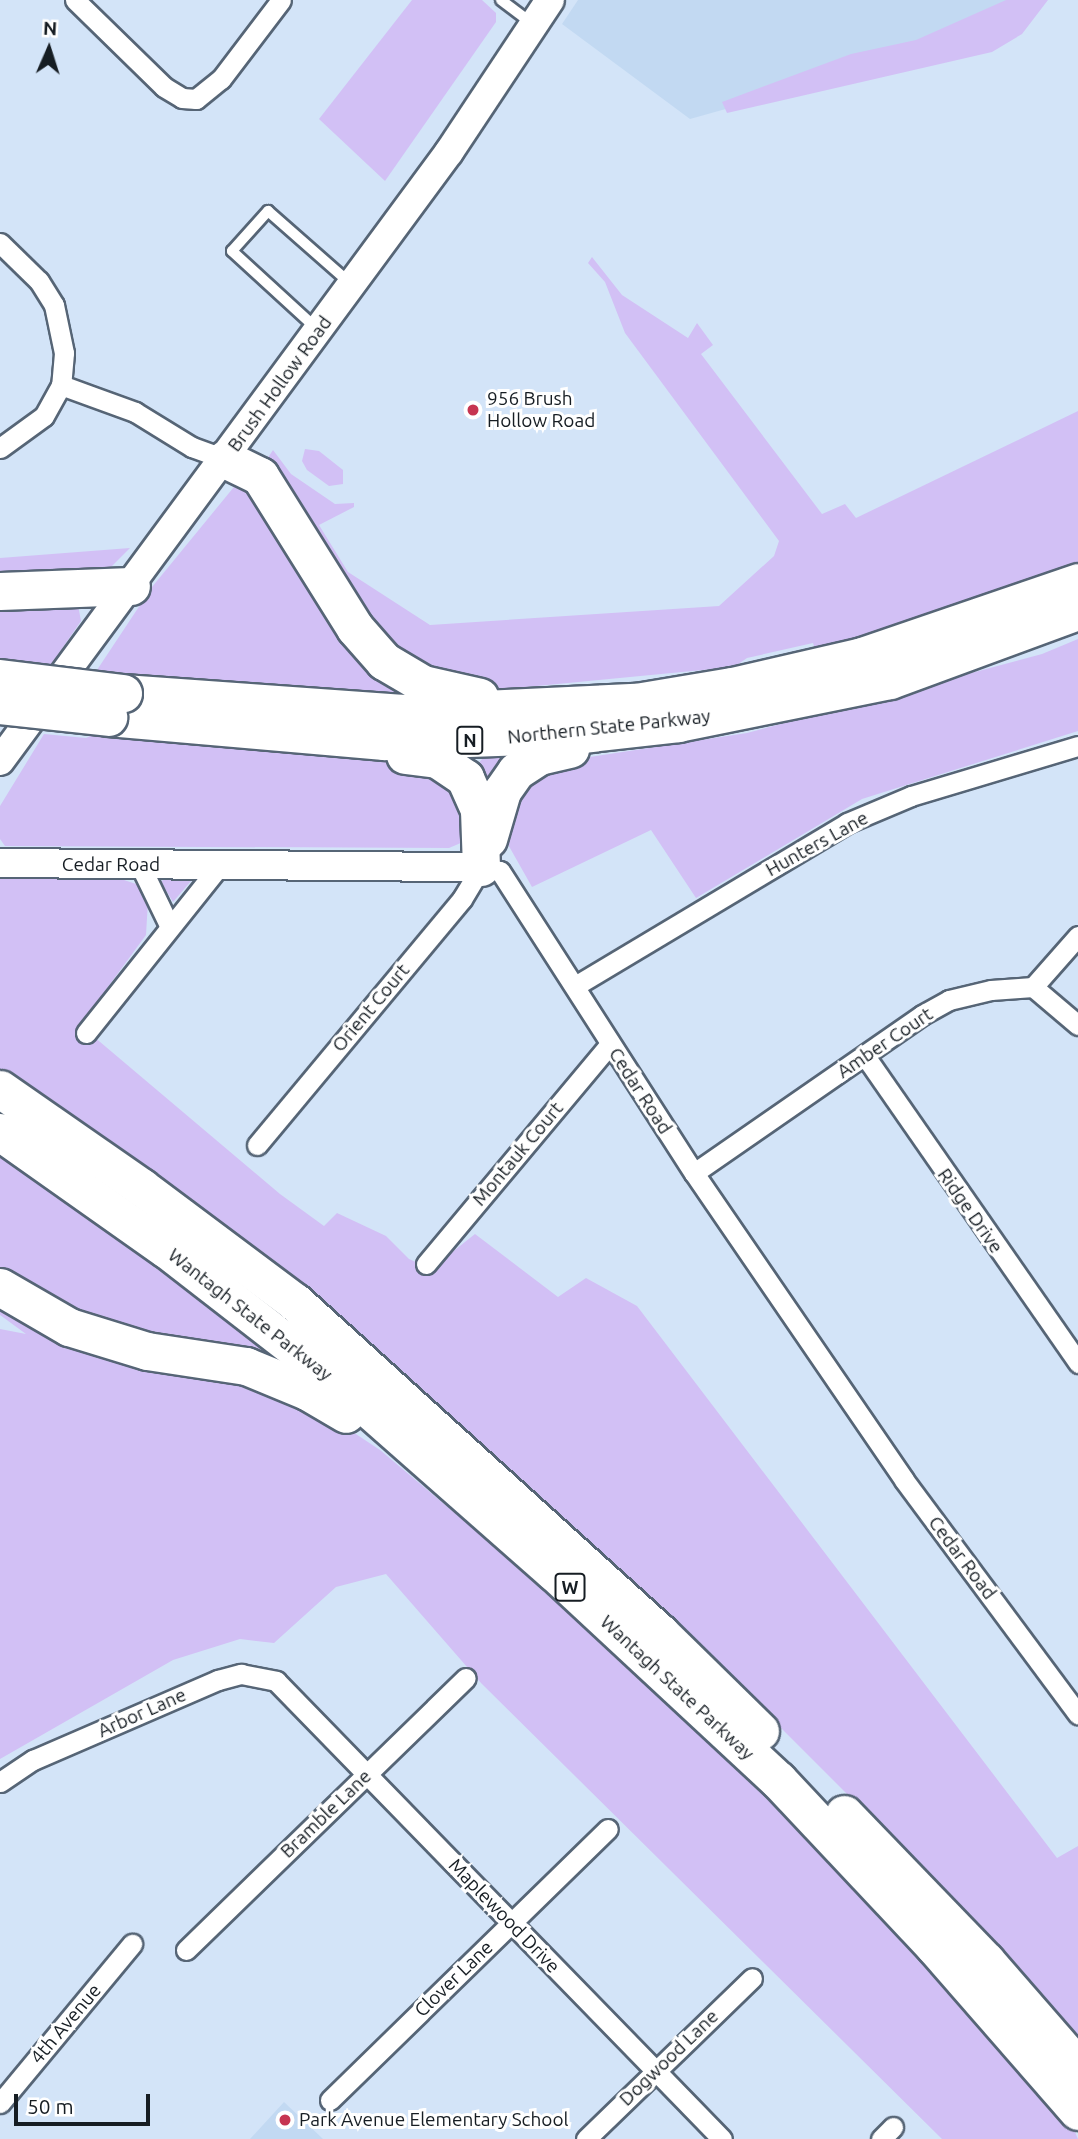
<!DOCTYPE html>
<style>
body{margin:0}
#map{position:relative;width:1078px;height:2139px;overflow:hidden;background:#d3e4f8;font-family:Ubuntu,sans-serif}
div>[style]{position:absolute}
.built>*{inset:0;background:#c2d9f2}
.green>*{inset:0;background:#d2c0f5}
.roads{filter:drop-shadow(2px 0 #566576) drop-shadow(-2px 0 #566576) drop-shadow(0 2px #566576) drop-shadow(0 -2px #566576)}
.lane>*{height:10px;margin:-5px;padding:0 5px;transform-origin:5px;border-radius:5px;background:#fff}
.street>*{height:19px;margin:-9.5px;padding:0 9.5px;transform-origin:9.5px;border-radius:9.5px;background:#fff}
.secondary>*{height:28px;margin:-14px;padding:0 14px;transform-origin:14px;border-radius:14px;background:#fff}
.highway>*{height:37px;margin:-18.5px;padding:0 18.5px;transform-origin:18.5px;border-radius:18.5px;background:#fff}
.bridges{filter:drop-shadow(2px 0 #566576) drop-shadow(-2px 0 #566576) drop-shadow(0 2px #566576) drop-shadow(0 -2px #566576)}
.highway-bridge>*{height:37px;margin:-18.5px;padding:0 18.5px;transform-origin:18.5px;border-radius:18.5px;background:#fff}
.dots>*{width:19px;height:19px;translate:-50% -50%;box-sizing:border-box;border:4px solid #fff;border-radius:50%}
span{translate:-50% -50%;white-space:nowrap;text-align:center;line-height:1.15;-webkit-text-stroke:6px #fff;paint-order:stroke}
.shield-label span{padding:2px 5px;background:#fff;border:2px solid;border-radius:5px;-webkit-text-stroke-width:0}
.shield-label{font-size:18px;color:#161d23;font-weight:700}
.street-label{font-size:19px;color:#161d23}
.poi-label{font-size:19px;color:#161d23}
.left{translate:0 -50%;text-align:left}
.north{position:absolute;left:14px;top:14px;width:70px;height:70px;-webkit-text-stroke:5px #fff;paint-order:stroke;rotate:3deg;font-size:19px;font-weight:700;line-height:28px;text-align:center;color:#161d23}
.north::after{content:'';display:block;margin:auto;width:24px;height:32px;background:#161d23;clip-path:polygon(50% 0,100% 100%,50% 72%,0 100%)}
.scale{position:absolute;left:14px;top:2094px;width:136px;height:32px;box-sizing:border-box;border:4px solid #161d23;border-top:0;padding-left:9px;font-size:21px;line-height:24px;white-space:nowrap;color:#161d23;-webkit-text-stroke:5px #fff;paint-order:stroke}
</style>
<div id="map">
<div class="built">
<div style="clip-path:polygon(578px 0,1017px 0,955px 45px,690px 119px,562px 24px)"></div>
<div style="clip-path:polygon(284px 2102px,323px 2139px,250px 2139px)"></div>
</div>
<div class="green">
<div style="clip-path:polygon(412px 0,482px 0,496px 13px,496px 22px,385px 181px,319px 119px)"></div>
<div style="clip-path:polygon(1006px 0,1048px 0,1022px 34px,992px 52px,727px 113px,722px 102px,851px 54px,916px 40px)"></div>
<div style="clip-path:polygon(592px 257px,622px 295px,688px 338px,697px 323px,713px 345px,701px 354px,822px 514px,845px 504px,856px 518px,1078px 411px,1078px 566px,817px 655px,813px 643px,747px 658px,734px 667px,495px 690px,400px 661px,268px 471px,267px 459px,273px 450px,291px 474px,335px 504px,354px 503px,354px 507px,319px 525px,348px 572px,430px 625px,719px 606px,774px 556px,779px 541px,625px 333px,605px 282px,588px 263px)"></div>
<div style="clip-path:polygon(305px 449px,319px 451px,343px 470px,343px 484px,329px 486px,307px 470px,302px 461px)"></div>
<div style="clip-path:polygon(238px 482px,401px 684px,394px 698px,301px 694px,299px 687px,257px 689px,95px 673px,152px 587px)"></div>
<div style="clip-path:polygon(130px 548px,106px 572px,0 580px,0 558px)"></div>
<div style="clip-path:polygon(0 598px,77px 600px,81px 621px,48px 669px,0 664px)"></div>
<div style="clip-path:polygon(1078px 639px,1078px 731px,862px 799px,696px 898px,651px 830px,532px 887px,501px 832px,512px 781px,570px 760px,747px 733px,1042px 654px)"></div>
<div style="clip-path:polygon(44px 734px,86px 738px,95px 734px,325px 757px,408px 758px,467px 796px,463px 842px,449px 848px,5px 846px,0 839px,0 806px)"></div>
<div style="clip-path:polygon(483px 758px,500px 758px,506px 768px,484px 786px,476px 766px)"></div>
<div style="clip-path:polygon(0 876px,118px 878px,136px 884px,148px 901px,146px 935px,80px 1025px,280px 1194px,324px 1226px,337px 1213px,386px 1236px,409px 1259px,431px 1269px,475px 1234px,558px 1297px,586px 1278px,637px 1306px,1057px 1858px,1078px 1846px,1078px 2041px,863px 1810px,725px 1672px,0 1071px)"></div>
<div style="clip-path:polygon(165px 878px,189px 878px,191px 881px,173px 902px,161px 882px)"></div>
<div style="clip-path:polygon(0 1155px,91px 1207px,338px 1401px,71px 1317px,0 1276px)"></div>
<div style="clip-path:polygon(0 1296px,300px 1397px,380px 1450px,552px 1595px,751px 1779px,1071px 2123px,1078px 2139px,942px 2139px,481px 1683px,386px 1574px,336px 1587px,274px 1643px,240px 1639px,173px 1660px,0 1759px,0 1329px,26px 1334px,0 1315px)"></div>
</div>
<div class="roads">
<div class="lane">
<div style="left:501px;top:0;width:39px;rotate:37deg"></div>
<div style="left:316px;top:328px;width:114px;rotate:-137.5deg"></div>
<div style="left:232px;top:251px;width:54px;rotate:-48deg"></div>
<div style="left:268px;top:211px;width:109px;rotate:41.3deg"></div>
</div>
<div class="street">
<div style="left:75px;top:0;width:124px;rotate:44.3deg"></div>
<div style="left:164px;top:87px;width:21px;rotate:31deg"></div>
<div style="left:182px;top:98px;width:14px;rotate:4deg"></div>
<div style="left:196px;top:99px;width:32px;rotate:-39deg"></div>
<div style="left:221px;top:79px;width:99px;rotate:-52.8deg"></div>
<div style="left:0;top:243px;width:54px;rotate:44.3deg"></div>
<div style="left:39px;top:281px;width:28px;rotate:58deg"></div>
<div style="left:54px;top:305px;width:49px;rotate:78.2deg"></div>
<div style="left:64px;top:353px;width:32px;rotate:95deg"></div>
<div style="left:0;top:448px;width:54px;rotate:-36deg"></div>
<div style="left:44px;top:416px;width:35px;rotate:-61deg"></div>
<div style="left:61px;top:385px;width:79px;rotate:20deg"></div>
<div style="left:135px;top:412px;width:67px;rotate:31.6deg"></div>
<div style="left:192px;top:447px;width:35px;rotate:20deg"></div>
<div style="left:140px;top:865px;width:67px;rotate:64.2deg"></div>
<div style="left:575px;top:986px;width:317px;rotate:-30.9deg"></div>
<div style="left:847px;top:823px;width:69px;rotate:-22.9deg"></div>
<div style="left:911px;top:796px;width:174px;rotate:-16.7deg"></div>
<div style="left:1033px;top:987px;width:59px;rotate:40.2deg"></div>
<div style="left:86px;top:1033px;width:215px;rotate:-51.4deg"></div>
<div style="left:865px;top:1056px;width:374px;rotate:55.2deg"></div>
<div style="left:257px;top:1145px;width:320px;rotate:-50.2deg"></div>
<div style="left:462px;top:899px;width:37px;rotate:-59deg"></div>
<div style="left:481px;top:867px;width:19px;rotate:12deg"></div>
<div style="left:500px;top:871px;width:359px;rotate:57.3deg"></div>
<div style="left:694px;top:1173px;width:372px;rotate:55.6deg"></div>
<div style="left:904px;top:1480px;width:292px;rotate:53.4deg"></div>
<div style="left:694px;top:1173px;width:277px;rotate:-34.7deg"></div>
<div style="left:922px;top:1015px;width:31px;rotate:-29deg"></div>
<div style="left:949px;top:1000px;width:43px;rotate:-13.4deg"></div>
<div style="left:991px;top:990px;width:42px;rotate:-4.1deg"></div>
<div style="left:1033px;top:987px;width:68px;rotate:-48.6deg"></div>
<div style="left:426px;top:1264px;width:287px;rotate:-50.1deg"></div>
<div style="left:0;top:1782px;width:40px;rotate:-34deg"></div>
<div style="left:33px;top:1760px;width:202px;rotate:-23.4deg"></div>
<div style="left:218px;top:1680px;width:24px;rotate:-15deg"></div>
<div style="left:241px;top:1674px;width:36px;rotate:11deg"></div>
<div style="left:276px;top:1681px;width:639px;rotate:45.76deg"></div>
<div style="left:186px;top:1950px;width:390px;rotate:-44.2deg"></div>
<div style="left:330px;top:2100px;width:388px;rotate:-44.3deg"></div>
<div style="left:0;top:2103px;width:207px;rotate:-50.3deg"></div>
<div style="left:586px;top:2139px;width:231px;rotate:-44.1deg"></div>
<div style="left:881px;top:2139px;width:17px;rotate:-45deg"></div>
</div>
<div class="secondary">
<div style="left:0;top:761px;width:757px;rotate:-53.6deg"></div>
<div style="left:449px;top:152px;width:182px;rotate:-56.4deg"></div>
<div style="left:0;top:863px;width:481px;rotate:0.5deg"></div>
</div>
<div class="highway">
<div style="left:225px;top:459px;width:39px;rotate:26deg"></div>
<div style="left:260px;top:476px;width:179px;rotate:58deg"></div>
<div style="left:355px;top:628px;width:44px;rotate:48.7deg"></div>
<div style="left:384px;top:661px;width:45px;rotate:30.5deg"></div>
<div style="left:423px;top:684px;width:58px;rotate:12.8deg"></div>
<div style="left:0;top:591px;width:131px;rotate:-2.2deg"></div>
<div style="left:123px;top:693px;width:277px;rotate:4.1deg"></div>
<div style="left:399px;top:713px;width:237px;rotate:-2.7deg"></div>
<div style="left:636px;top:702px;width:97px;rotate:-9.5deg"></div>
<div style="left:732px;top:686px;width:133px;rotate:-13deg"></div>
<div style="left:862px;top:656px;width:228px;rotate:-18.9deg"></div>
<div style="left:108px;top:717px;width:277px;rotate:5deg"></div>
<div style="left:384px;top:741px;width:198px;rotate:-2deg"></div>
<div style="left:582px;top:734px;width:97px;rotate:-6.5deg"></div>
<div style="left:678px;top:723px;width:216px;rotate:-11.5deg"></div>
<div style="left:890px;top:680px;width:200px;rotate:-20.2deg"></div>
<div style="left:405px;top:755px;width:32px;rotate:7deg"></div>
<div style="left:437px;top:759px;width:34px;rotate:34deg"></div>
<div style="left:465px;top:778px;width:35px;rotate:66deg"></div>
<div style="left:479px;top:810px;width:57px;rotate:88deg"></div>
<div style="left:488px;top:839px;width:50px;rotate:-73.7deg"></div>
<div style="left:502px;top:791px;width:24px;rotate:-55deg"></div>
<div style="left:516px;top:771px;width:27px;rotate:-33deg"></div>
<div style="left:539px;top:756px;width:32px;rotate:-13deg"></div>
<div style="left:0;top:1089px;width:172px;rotate:34.8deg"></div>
<div style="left:141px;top:1187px;width:192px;rotate:36.8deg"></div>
<div style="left:295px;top:1302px;width:493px;rotate:42.2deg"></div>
<div style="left:660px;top:1633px;width:140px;rotate:44.4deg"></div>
<div style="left:0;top:1132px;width:203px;rotate:35.2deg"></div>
<div style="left:166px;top:1249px;width:227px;rotate:37.8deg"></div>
<div style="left:345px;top:1388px;width:278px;rotate:41.4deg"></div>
<div style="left:554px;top:1572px;width:306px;rotate:42.9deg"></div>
<div style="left:778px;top:1780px;width:228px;rotate:46.8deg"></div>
<div style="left:934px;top:1946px;width:219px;rotate:48.9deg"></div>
<div style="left:0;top:1287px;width:80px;rotate:30.1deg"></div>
<div style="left:69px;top:1327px;width:82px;rotate:17.1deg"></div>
<div style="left:147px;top:1351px;width:100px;rotate:8.6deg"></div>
<div style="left:246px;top:1366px;width:66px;rotate:22.3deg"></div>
<div style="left:307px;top:1391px;width:45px;rotate:30.5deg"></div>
<div style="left:844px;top:1814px;width:204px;rotate:46deg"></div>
<div style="left:986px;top:1961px;width:140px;rotate:49deg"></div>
</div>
</div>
<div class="bridges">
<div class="highway-bridge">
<div style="left:0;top:678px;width:124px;rotate:7deg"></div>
<div style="left:0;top:705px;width:109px;rotate:6.3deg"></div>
</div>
</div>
<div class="dots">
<div style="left:473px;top:410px;background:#c63551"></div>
<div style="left:285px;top:2120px;background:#c63551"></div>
</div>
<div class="shield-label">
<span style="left:470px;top:740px">N</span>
<span style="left:570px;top:1587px">W</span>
</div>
<div class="street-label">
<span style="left:280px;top:384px;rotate:-54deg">Brush Hollow Road</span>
<span style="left:609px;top:727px;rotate:-6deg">Northern State Parkway</span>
<span style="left:817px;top:844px;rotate:-29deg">Hunters Lane</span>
<span style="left:111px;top:865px">Cedar Road</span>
<span style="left:371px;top:1008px;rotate:-50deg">Orient Court</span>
<span style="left:885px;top:1043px;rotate:-34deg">Amber Court</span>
<span style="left:640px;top:1091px;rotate:57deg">Cedar Road</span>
<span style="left:518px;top:1154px;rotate:-50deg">Montauk Court</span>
<span style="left:970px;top:1211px;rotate:55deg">Ridge Drive</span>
<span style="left:250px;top:1315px;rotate:38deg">Wantagh State Parkway</span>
<span style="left:962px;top:1558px;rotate:53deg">Cedar Road</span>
<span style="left:677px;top:1688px;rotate:43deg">Wantagh State Parkway</span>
<span style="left:142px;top:1713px;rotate:-24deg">Arbor Lane</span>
<span style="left:326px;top:1814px;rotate:-44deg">Bramble Lane</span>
<span style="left:504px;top:1916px;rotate:46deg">Maplewood Drive</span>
<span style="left:454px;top:1979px;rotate:-44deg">Clover Lane</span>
<span style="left:66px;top:2024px;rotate:-50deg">4th Avenue</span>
<span style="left:669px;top:2058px;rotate:-44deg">Dogwood Lane</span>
</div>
<div class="poi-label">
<span class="left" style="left:487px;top:410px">956 Brush<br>Hollow Road</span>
<span class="left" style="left:299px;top:2120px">Park Avenue Elementary School</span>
</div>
<div class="north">N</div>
<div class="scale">50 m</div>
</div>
